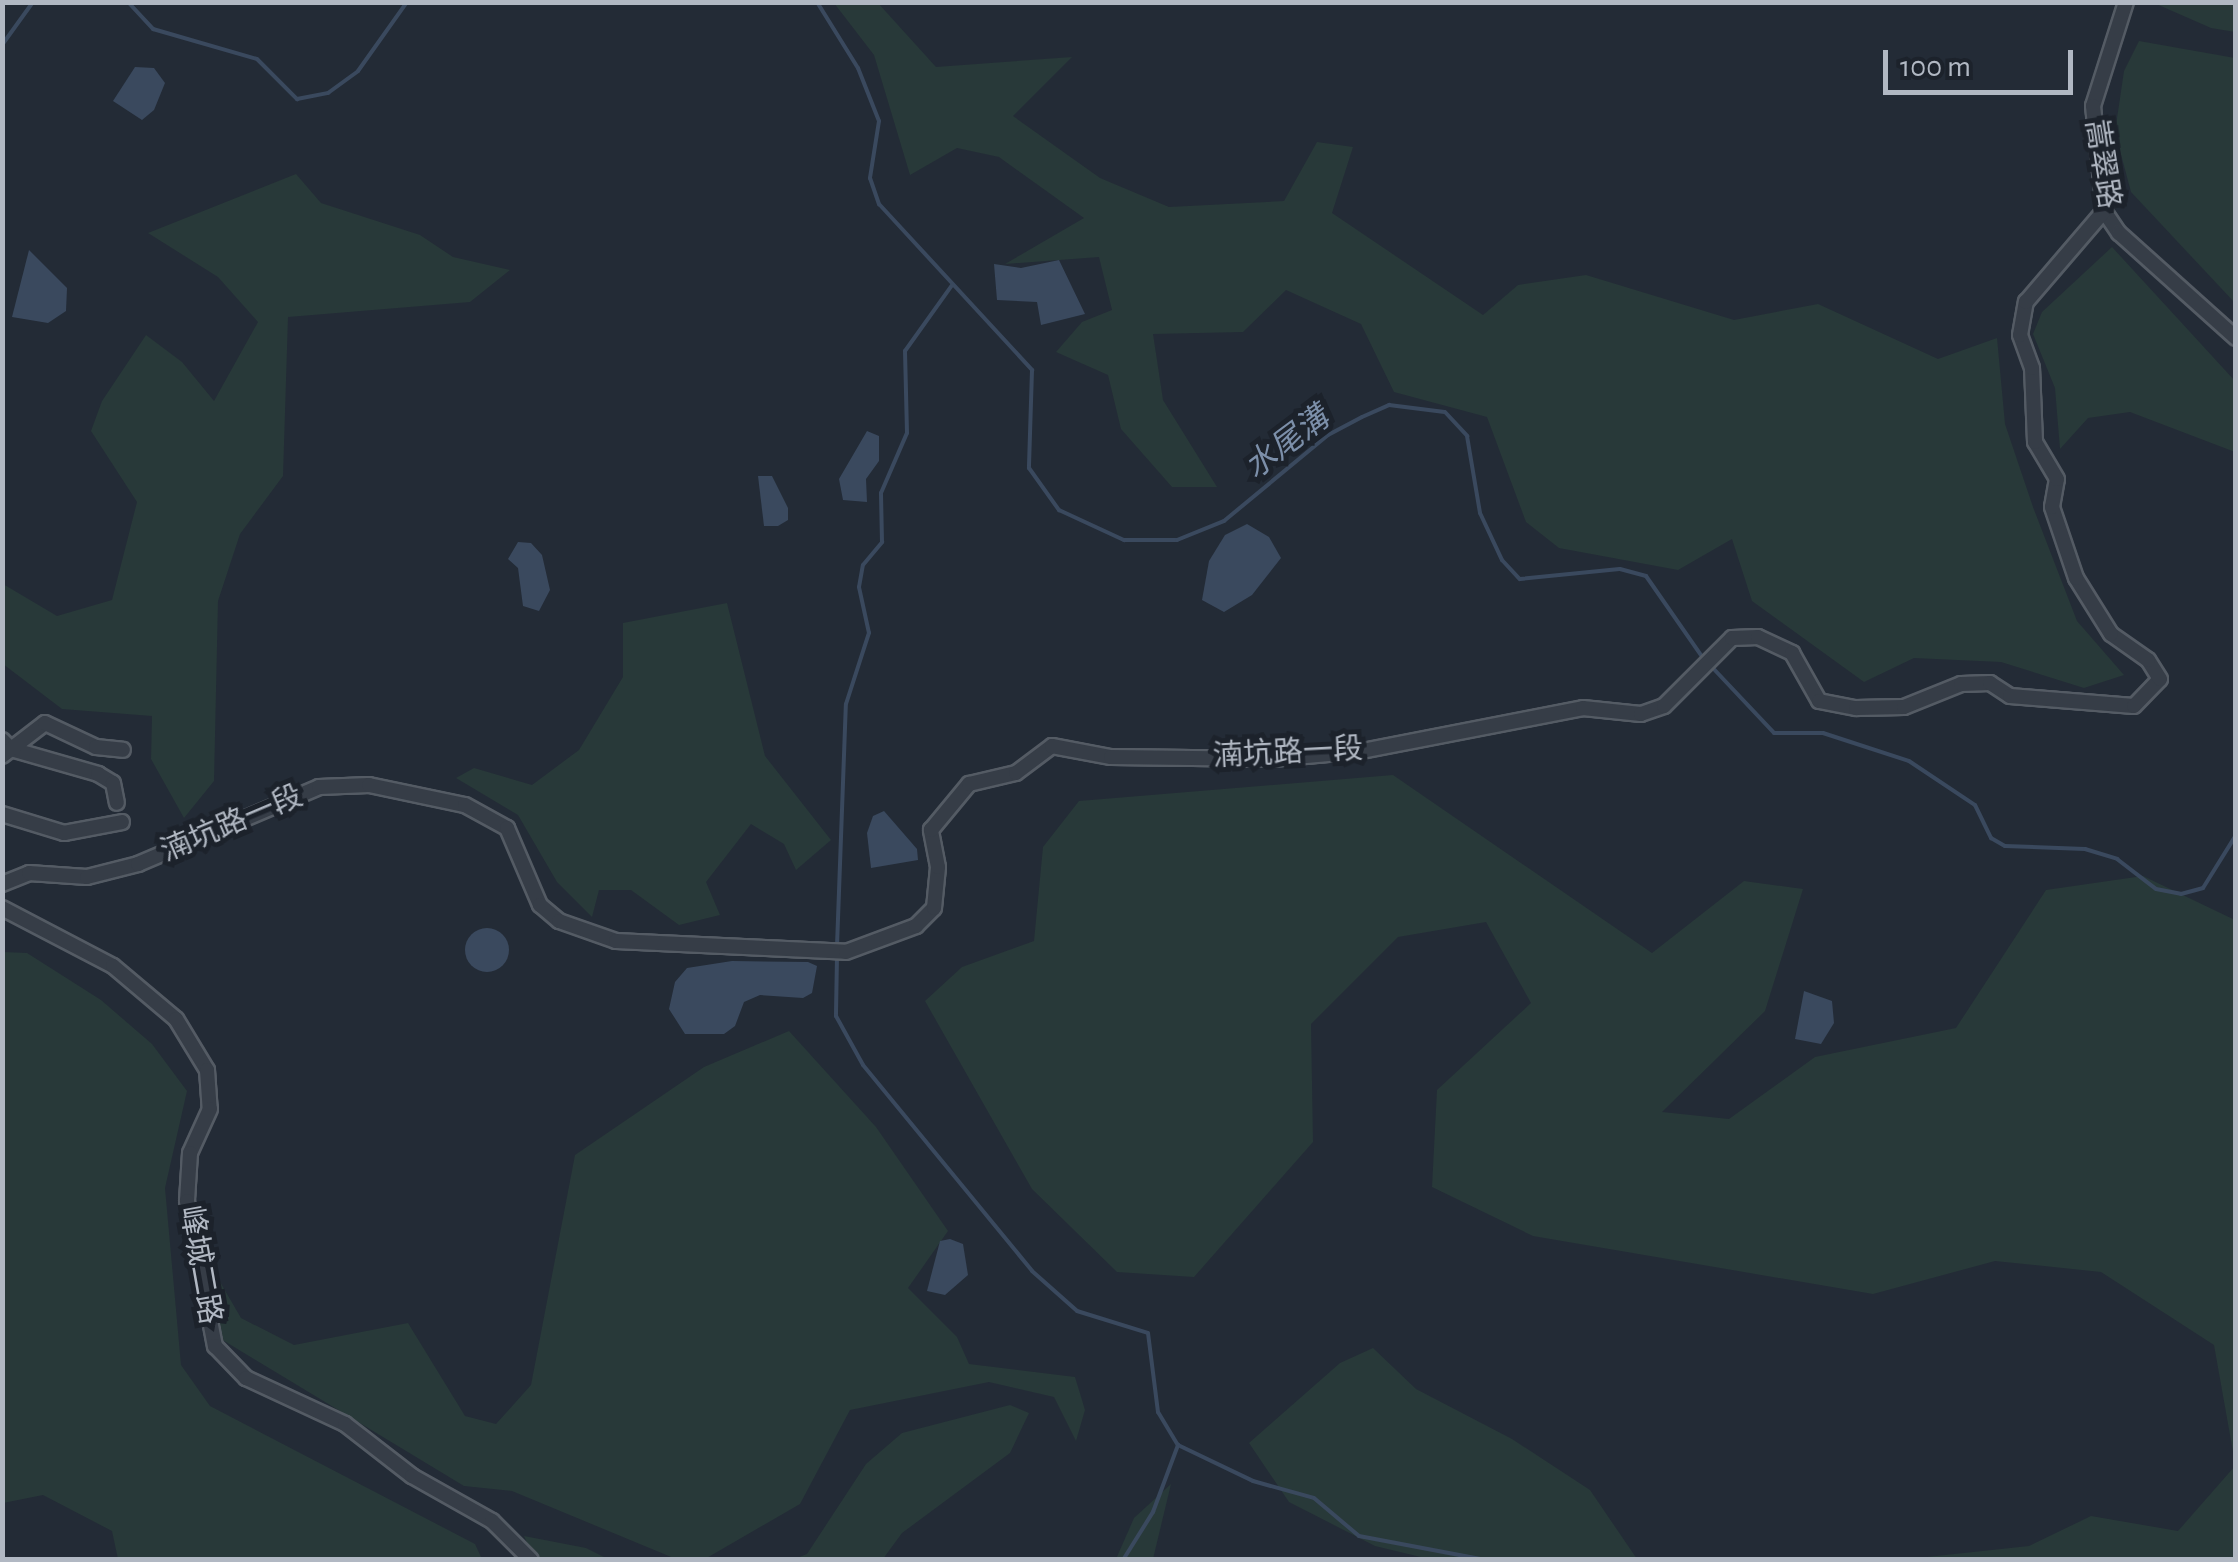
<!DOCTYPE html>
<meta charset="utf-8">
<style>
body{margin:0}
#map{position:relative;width:2238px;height:1562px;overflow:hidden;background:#232b36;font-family:"Alegreya Sans","Noto Sans TC",sans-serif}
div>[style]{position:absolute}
.green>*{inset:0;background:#283939}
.water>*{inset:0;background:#3a495e}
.round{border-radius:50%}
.stream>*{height:4px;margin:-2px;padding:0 2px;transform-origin:2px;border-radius:2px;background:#3a495e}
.roads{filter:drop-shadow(2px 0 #545b64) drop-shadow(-2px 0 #545b64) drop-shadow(0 2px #545b64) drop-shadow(0 -2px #545b64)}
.minor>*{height:14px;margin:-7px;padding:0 7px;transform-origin:7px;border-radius:7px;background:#363d47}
span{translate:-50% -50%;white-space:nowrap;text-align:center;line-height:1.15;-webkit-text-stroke:10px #1c222b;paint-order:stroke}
.street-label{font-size:30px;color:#b1b8c3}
.water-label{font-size:32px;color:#7c8fa9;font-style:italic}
.frame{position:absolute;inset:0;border:5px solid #b1b8c3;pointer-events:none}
.scale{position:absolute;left:1883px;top:50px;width:190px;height:45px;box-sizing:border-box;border:5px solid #b1b8c3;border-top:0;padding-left:12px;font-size:30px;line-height:35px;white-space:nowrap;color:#b1b8c3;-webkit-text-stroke:8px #1c222b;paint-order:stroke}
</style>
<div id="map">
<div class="green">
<div style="clip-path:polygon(834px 3px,878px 3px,936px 67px,1072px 57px,1013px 116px,1100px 178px,1169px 207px,1284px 201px,1317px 142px,1353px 147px,1332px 213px,1483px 315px,1518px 285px,1586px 275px,1734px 320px,1818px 304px,1938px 359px,1997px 338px,2005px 424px,2033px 507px,2077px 621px,2124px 675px,2084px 688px,2001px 662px,1914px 658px,1864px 682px,1752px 601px,1732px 539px,1678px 570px,1559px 548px,1526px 522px,1487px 417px,1394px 392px,1361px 324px,1286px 290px,1243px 332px,1153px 334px,1163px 400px,1217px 487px,1172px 487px,1121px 429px,1108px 375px,1056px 352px,1082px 322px,1112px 310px,1099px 257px,1005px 264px,1084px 218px,999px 157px,957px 148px,910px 175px,874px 55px)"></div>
<div style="clip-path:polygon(2154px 3px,2235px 3px,2235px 32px,2211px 28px)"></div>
<div style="clip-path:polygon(2139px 41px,2235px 58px,2235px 303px,2131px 192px,2115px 132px,2124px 71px)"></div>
<div style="clip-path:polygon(296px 174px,321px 203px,420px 235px,453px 257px,510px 270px,470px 302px,288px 317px,283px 476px,240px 534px,218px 601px,214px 781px,184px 818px,151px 759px,152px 716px,62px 709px,3px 664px,3px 584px,57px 616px,112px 600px,137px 502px,91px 431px,102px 401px,146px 335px,182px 362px,214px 401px,258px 322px,218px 277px,148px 233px)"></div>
<div style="clip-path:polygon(2112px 247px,2235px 381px,2235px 452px,2130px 412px,2088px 418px,2060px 449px,2055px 388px,2033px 334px,2042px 312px)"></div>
<div style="clip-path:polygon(727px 603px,765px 756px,831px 840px,796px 870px,784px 844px,751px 824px,706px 882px,720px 915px,679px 925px,631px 890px,599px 890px,592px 917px,557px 882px,518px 815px,456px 778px,474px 768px,532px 785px,579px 750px,623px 677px,623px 623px)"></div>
<div style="clip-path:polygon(1393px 775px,1652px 953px,1744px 881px,1803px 889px,1765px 1011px,1662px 1112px,1729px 1119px,1815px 1057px,1956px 1028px,2046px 890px,2143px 876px,2235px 920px,2235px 1463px,2214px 1345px,2101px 1272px,1995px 1261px,1873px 1294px,1533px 1236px,1432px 1187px,1437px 1090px,1531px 1003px,1486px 922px,1398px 937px,1311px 1024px,1313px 1142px,1194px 1277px,1117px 1272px,1032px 1189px,925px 1001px,962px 967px,1034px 941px,1043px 847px,1079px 801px)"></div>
<div style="clip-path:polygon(3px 952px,27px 953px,101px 1000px,152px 1044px,187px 1091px,165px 1188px,181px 1365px,210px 1406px,475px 1544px,482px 1559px,118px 1559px,112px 1531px,43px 1495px,3px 1503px)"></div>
<div style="clip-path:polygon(789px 1031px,876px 1127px,948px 1231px,908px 1288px,957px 1337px,969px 1364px,1075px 1377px,1085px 1410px,1076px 1441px,1054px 1397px,989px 1382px,850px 1410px,800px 1504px,705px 1559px,676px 1559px,512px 1491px,464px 1486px,216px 1336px,205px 1256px,241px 1318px,294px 1345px,408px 1323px,465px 1416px,496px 1424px,531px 1385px,575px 1155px,704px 1067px)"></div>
<div style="clip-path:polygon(1373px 1348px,1416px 1389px,1512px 1439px,1590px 1490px,1637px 1559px,1429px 1559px,1375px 1546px,1289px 1502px,1249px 1443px,1340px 1363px)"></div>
<div style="clip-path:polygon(1010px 1405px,1029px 1413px,1010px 1453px,902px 1533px,883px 1559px,794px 1559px,807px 1554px,866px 1464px,902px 1433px)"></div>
<div style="clip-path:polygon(2235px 1466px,2235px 1559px,1908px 1559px,2029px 1546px,2091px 1516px,2178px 1531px)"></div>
<div style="clip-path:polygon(1171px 1484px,1153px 1559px,1116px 1559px,1134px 1518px)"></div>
<div style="clip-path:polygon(524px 1536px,586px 1548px,608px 1559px,534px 1559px)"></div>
</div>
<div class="water">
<div style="clip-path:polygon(135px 67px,154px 68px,165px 83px,154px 110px,142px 120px,113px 101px)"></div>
<div style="clip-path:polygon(29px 250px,67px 288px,66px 311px,48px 323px,12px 317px)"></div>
<div style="clip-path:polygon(1059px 260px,1085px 314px,1041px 325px,1037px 302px,997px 300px,994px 264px,1021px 268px)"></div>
<div style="clip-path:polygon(867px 431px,879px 436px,879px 461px,866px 479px,867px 502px,843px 500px,839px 479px)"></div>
<div style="clip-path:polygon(758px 476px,772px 476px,788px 508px,788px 520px,778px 526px,764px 526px)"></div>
<div style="clip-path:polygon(1247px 524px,1269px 537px,1281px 558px,1252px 595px,1224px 612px,1202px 600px,1209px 561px,1225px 535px)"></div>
<div style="clip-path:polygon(518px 542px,531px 543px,542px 555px,550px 590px,539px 611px,523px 606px,518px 568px,508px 559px)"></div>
<div style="clip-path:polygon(884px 811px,917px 849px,918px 860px,871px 868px,867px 833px,873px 816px)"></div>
<div class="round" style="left:465px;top:928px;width:44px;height:44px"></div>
<div style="clip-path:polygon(732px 961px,808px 962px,817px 966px,812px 993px,803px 998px,760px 995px,744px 1002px,735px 1026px,724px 1034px,685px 1034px,669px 1009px,675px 982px,687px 968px)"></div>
<div style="clip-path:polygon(1804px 991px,1832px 1001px,1834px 1023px,1821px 1044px,1795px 1039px)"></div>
<div style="clip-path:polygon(950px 1239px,963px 1244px,968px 1275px,945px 1295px,927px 1291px,940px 1241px)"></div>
</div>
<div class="stream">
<div style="left:128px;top:2px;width:37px;rotate:47deg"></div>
<div style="left:153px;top:29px;width:108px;rotate:16.1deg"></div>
<div style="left:257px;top:59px;width:57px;rotate:45deg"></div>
<div style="left:297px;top:99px;width:32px;rotate:-11deg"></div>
<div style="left:328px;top:93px;width:37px;rotate:-36deg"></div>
<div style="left:358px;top:71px;width:85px;rotate:-54.6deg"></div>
<div style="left:817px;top:2px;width:78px;rotate:58.2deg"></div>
<div style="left:858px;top:68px;width:57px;rotate:68.4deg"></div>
<div style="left:879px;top:121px;width:58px;rotate:99deg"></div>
<div style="left:870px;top:178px;width:28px;rotate:71deg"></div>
<div style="left:879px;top:204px;width:226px;rotate:47.3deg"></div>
<div style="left:1032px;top:370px;width:98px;rotate:91.8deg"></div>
<div style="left:1029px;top:468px;width:52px;rotate:54.5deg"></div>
<div style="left:1059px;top:510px;width:72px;rotate:24.8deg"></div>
<div style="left:1124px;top:540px;width:53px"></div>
<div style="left:1177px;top:540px;width:51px;rotate:-22deg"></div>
<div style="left:1224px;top:521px;width:135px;rotate:-39.6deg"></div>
<div style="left:1328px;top:435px;width:38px;rotate:-28deg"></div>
<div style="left:1362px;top:417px;width:30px;rotate:-24deg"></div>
<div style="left:1389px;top:405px;width:56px;rotate:7.1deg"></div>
<div style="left:1445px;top:412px;width:33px;rotate:47deg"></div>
<div style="left:1467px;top:436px;width:78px;rotate:80.4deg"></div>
<div style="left:1480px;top:513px;width:52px;rotate:64.9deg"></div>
<div style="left:1502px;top:560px;width:26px;rotate:47deg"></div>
<div style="left:1520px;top:579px;width:100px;rotate:-5.7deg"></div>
<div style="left:1620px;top:569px;width:27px;rotate:15deg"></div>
<div style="left:1646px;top:576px;width:100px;rotate:55.2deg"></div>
<div style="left:2px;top:45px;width:53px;rotate:-54.2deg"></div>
<div style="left:1710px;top:665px;width:93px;rotate:46.7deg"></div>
<div style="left:1774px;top:733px;width:49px"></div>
<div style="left:1823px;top:733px;width:90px;rotate:18deg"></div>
<div style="left:1909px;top:761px;width:79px;rotate:33.7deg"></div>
<div style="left:1975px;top:805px;width:37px;rotate:64deg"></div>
<div style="left:1991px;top:838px;width:16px;rotate:30deg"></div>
<div style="left:2005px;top:846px;width:80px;rotate:2.1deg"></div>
<div style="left:2085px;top:849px;width:34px;rotate:17deg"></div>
<div style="left:2117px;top:859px;width:49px;rotate:37.6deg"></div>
<div style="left:2156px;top:889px;width:25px;rotate:11deg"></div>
<div style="left:2181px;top:894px;width:23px;rotate:-15deg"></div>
<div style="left:2203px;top:888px;width:62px;rotate:-58.1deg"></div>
<div style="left:837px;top:946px;width:242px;rotate:-87.9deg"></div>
<div style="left:846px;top:704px;width:75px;rotate:-72.1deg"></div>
<div style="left:869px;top:633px;width:47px;rotate:-102.3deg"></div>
<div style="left:859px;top:587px;width:22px;rotate:-80deg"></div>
<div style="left:863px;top:565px;width:30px;rotate:-50deg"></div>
<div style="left:882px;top:542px;width:49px;rotate:-91.2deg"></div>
<div style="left:881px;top:493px;width:65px;rotate:-66.6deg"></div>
<div style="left:907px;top:433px;width:82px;rotate:-91.4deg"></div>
<div style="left:905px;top:351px;width:81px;rotate:-54.5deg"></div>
<div style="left:837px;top:956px;width:60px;rotate:91deg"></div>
<div style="left:836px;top:1016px;width:56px;rotate:61.1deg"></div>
<div style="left:863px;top:1065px;width:266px;rotate:50.6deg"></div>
<div style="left:1032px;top:1271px;width:60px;rotate:41.6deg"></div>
<div style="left:1077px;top:1311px;width:74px;rotate:17.2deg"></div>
<div style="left:1148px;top:1333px;width:80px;rotate:82.8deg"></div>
<div style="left:1158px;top:1412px;width:39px;rotate:59deg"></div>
<div style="left:1178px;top:1445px;width:83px;rotate:25.6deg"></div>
<div style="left:1253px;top:1481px;width:63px;rotate:15.6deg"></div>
<div style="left:1314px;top:1498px;width:59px;rotate:40.2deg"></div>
<div style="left:1359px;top:1536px;width:129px;rotate:10.7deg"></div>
<div style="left:1123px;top:1560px;width:57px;rotate:-58deg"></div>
<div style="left:1153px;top:1512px;width:72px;rotate:-69.5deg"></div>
</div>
<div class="roads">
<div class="minor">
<div style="left:2126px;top:2px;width:109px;rotate:107.6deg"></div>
<div style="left:2093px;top:106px;width:106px;rotate:84deg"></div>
<div style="left:2104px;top:211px;width:27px;rotate:56deg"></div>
<div style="left:2119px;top:233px;width:157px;rotate:41.9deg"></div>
<div style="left:2px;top:740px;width:13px;rotate:45deg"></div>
<div style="left:11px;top:749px;width:91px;rotate:16deg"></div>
<div style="left:98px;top:774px;width:17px;rotate:31deg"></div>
<div style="left:113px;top:783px;width:20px;rotate:79deg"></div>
<div style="left:2px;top:756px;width:54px;rotate:-37.5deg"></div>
<div style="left:45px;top:723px;width:56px;rotate:25.2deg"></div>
<div style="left:96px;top:747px;width:27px;rotate:6deg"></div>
<div style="left:2px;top:814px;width:65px;rotate:17deg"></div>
<div style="left:64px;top:833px;width:59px;rotate:-10.7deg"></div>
<div style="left:2px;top:884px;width:29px;rotate:-22deg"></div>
<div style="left:29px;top:873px;width:58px;rotate:3.9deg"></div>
<div style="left:87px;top:877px;width:53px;rotate:-14.3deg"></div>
<div style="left:138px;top:864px;width:197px;rotate:-23deg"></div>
<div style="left:319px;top:787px;width:50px;rotate:-2.3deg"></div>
<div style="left:369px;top:785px;width:98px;rotate:11.8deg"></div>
<div style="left:465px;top:805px;width:48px;rotate:28.7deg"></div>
<div style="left:507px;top:828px;width:84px;rotate:66.8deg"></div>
<div style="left:540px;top:905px;width:25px;rotate:40deg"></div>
<div style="left:559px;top:921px;width:60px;rotate:19.3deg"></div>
<div style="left:616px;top:941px;width:230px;rotate:2.7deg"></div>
<div style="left:846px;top:952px;width:75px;rotate:-20.4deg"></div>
<div style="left:916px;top:926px;width:25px;rotate:-45deg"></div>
<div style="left:934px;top:908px;width:41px;rotate:-84.4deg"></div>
<div style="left:938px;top:867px;width:38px;rotate:-101deg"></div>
<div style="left:931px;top:830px;width:60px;rotate:-50.4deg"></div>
<div style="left:969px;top:784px;width:48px;rotate:-13.2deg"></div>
<div style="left:1016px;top:773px;width:45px;rotate:-36.9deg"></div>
<div style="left:1052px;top:746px;width:60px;rotate:10.6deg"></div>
<div style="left:1111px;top:757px;width:162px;rotate:0.7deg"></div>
<div style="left:1273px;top:759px;width:89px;rotate:-5.1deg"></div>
<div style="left:1362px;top:751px;width:225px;rotate:-11deg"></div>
<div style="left:1583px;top:708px;width:58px;rotate:5.9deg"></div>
<div style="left:1641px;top:714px;width:24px;rotate:-19deg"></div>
<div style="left:1664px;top:706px;width:96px;rotate:-45deg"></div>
<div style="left:1732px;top:638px;width:26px;rotate:-2deg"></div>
<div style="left:1758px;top:637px;width:38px;rotate:25deg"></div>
<div style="left:1792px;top:653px;width:55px;rotate:60.6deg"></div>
<div style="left:1819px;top:701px;width:38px;rotate:11deg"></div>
<div style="left:1856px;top:708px;width:48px;rotate:-1.2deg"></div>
<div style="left:1904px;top:707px;width:61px;rotate:-22deg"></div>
<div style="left:1961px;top:684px;width:29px;rotate:-2deg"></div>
<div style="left:1990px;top:683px;width:24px;rotate:33deg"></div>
<div style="left:2010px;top:696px;width:124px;rotate:4.6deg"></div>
<div style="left:2134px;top:706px;width:37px;rotate:-46deg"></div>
<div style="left:2160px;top:679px;width:22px;rotate:-122deg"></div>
<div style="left:2148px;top:660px;width:45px;rotate:-144.9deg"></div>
<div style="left:2111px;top:634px;width:66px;rotate:-122deg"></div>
<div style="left:2076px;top:578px;width:75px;rotate:-108.7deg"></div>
<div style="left:2052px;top:507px;width:28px;rotate:-80deg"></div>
<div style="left:2057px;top:479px;width:43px;rotate:-120.7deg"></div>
<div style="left:2035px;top:442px;width:74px;rotate:-92.3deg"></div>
<div style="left:2032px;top:368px;width:35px;rotate:-110deg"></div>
<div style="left:2020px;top:335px;width:34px;rotate:-80deg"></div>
<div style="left:2026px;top:302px;width:120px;rotate:-49.4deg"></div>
<div style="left:2px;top:908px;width:125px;rotate:27.6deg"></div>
<div style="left:113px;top:966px;width:82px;rotate:40.1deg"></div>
<div style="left:176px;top:1019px;width:60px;rotate:58.7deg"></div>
<div style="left:207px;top:1070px;width:39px;rotate:86deg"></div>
<div style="left:210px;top:1109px;width:48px;rotate:114.4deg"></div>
<div style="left:190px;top:1153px;width:48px;rotate:93.6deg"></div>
<div style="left:187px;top:1201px;width:148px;rotate:79.1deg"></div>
<div style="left:215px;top:1346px;width:45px;rotate:45.9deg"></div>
<div style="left:246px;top:1378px;width:109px;rotate:24.9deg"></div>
<div style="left:345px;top:1424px;width:85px;rotate:37.8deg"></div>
<div style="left:412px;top:1476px;width:92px;rotate:29.4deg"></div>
<div style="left:492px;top:1521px;width:55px;rotate:45deg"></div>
</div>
</div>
<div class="street-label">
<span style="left:2102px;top:164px;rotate:81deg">嵩翠路</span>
<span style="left:1288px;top:753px;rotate:-3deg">湳坑路一段</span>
<span style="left:232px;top:824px;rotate:-23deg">湳坑路一段</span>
<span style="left:200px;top:1265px;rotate:80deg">峰城二路</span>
</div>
<div class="water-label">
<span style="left:1287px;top:443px;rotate:-37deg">水尾溝</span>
</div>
<div class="frame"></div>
<div class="scale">100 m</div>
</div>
